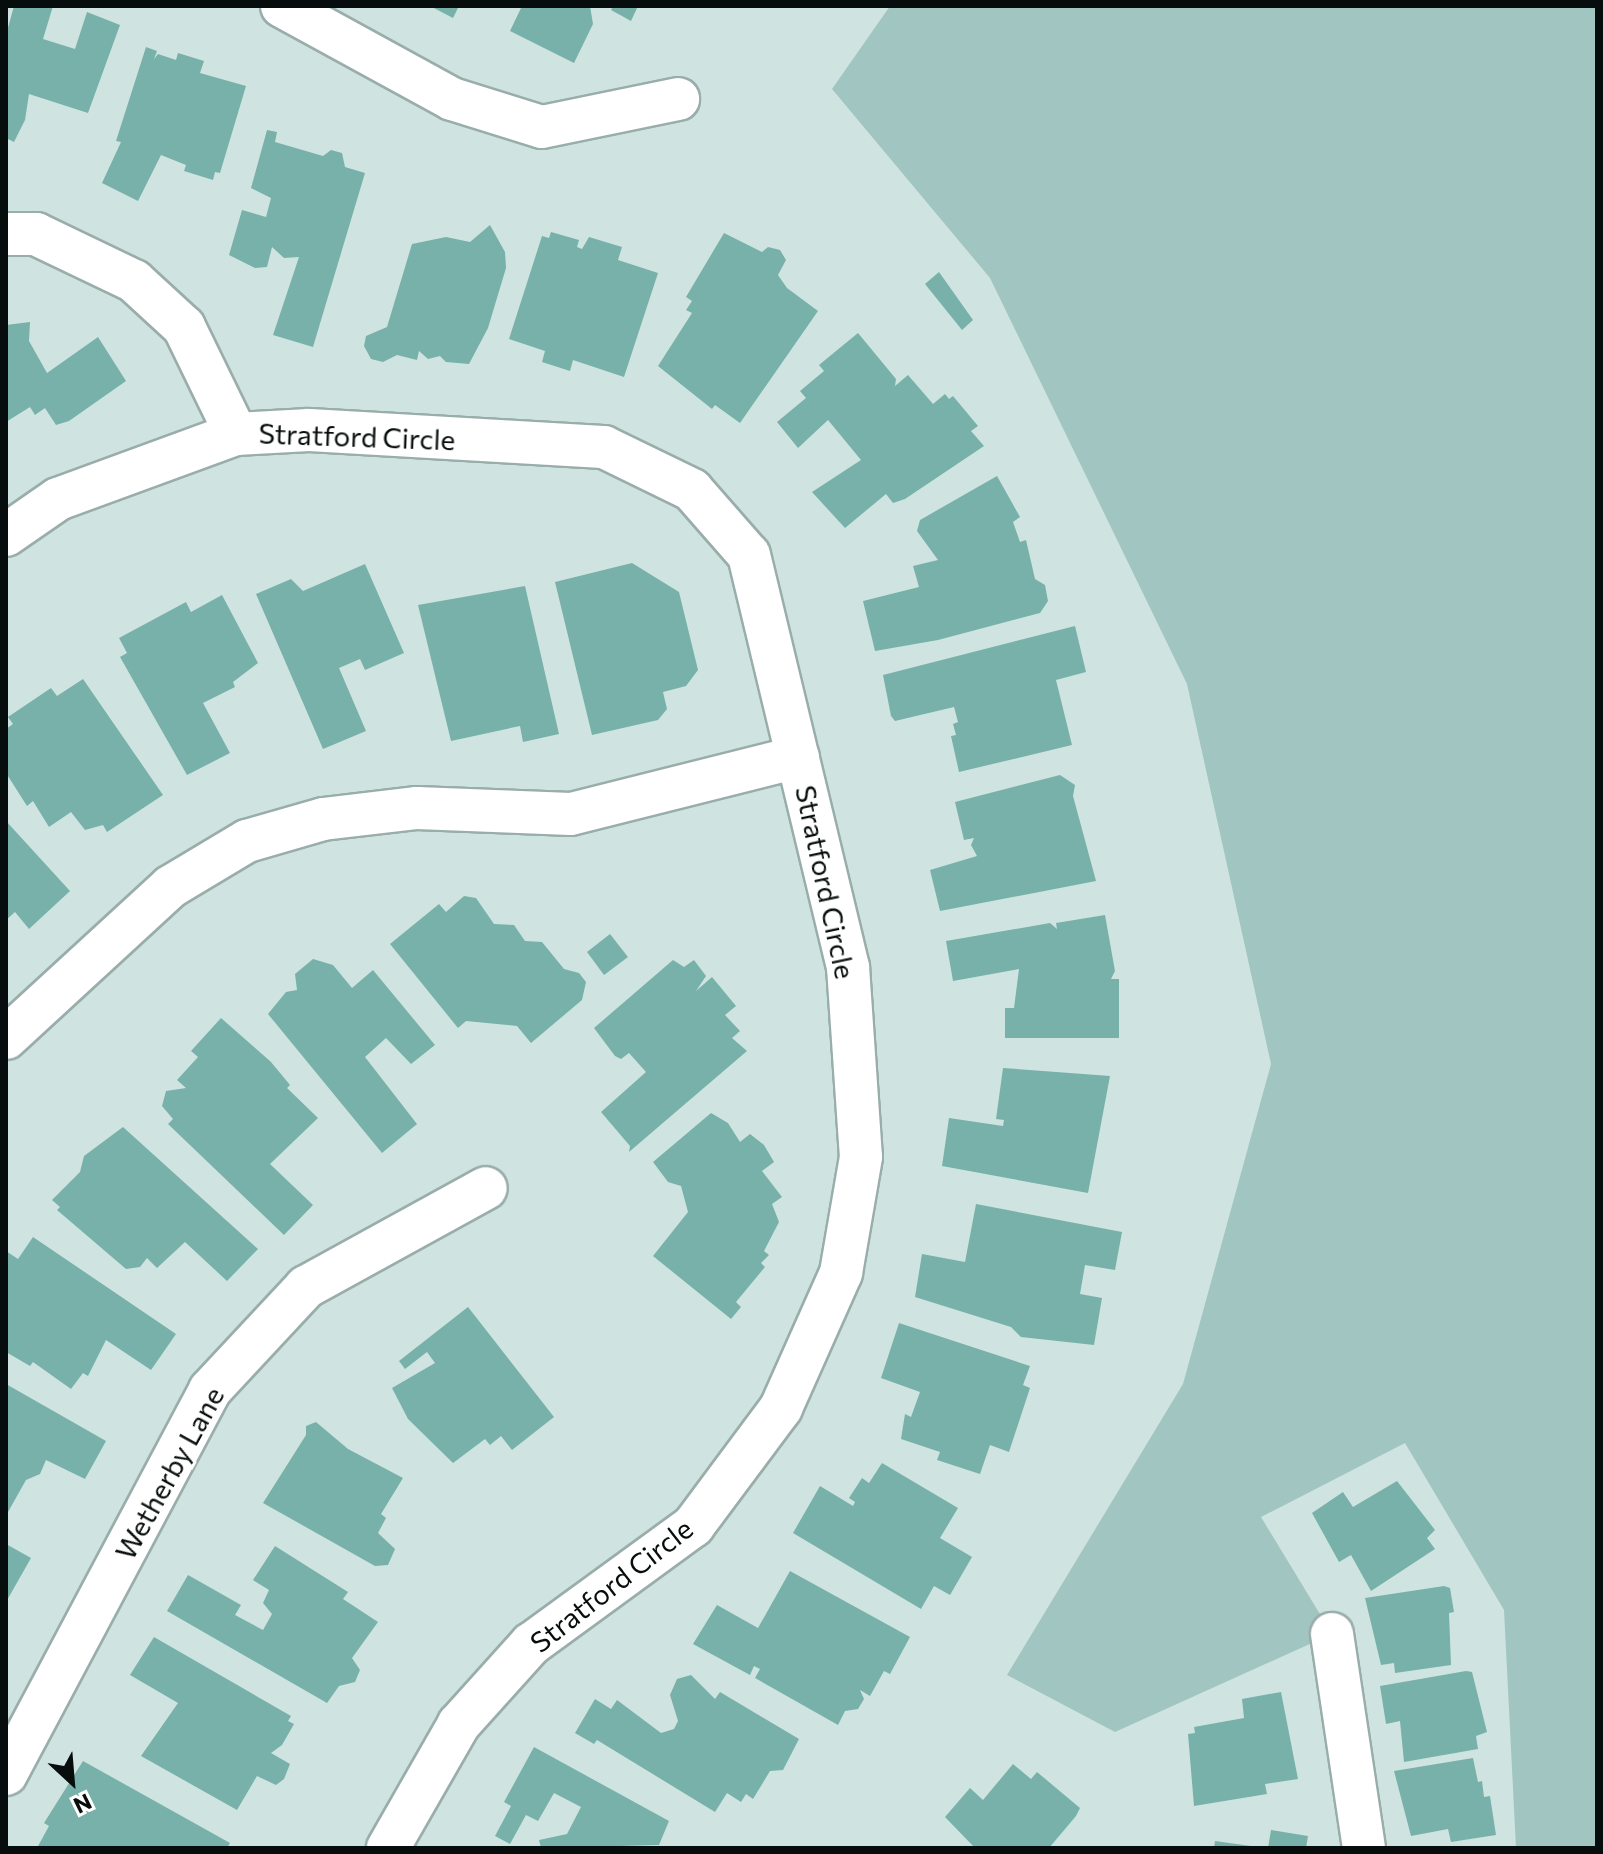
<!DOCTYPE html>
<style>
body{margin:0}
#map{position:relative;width:1603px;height:1854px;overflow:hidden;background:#cfe4e1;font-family:Commissioner,sans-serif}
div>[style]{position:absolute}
.green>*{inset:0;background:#a1c5c0}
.building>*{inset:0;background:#77b1aa}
.roads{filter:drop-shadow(2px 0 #99adaa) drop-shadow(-2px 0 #99adaa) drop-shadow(0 2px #99adaa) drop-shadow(0 -2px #99adaa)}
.minor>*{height:42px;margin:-21px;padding:0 21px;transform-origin:21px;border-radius:21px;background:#fff}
span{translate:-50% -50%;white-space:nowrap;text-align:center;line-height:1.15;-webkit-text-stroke:6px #fff;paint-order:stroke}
.street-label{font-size:28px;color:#070d0c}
.frame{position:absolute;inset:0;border:8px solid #070d0c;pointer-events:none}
.north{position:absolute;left:32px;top:1742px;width:80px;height:80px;-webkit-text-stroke:6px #fff;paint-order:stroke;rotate:154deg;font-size:22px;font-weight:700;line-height:32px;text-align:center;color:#070d0c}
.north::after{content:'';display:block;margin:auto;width:28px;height:36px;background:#070d0c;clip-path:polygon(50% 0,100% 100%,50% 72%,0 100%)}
</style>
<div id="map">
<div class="green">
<div style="clip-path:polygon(890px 6px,1597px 6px,1597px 1848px,1516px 1848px,1504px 1610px,1405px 1443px,1261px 1517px,1332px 1634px,1115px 1732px,1007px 1675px,1183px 1384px,1271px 1064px,1187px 684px,990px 278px,832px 89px)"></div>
</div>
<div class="building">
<div style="clip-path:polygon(14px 6px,53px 6px,43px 39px,75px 49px,87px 12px,120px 25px,88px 113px,29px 94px,25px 120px,14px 142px,6px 138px,6px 35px)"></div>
<div style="clip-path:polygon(430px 6px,459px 6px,453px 18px)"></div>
<div style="clip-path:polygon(522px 6px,590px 6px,593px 24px,574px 63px,510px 31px)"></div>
<div style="clip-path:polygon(613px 6px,638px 6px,631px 21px,611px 10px)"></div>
<div style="clip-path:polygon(146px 47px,157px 51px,154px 59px,158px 54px,176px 60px,178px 53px,204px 61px,200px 73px,246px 86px,220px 173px,215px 172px,213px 180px,184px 171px,186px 165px,161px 155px,138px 201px,102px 183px,121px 142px,116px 141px)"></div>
<div style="clip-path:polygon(267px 130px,277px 132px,275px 142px,323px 156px,331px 150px,342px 153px,345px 167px,365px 173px,313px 347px,273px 335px,299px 257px,284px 258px,272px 247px,267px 267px,255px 268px,229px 255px,242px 210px,266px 217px,271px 198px,251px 188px)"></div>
<div style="clip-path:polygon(490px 225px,505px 252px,506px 268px,488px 328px,469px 364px,446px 362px,440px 356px,428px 359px,419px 351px,417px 360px,397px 355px,383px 362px,371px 359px,364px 346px,366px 336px,387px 327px,412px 244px,446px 237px,470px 242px)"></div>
<div style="clip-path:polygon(551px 232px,579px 240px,577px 247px,582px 249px,589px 237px,622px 247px,618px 260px,658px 273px,624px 377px,573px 360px,570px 371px,542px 362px,545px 351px,509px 339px,542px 236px,549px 238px)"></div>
<div style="clip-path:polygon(724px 233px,762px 252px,768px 247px,780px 250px,786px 260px,778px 275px,787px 288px,818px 311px,740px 423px,715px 405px,712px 409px,658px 366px,692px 313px,686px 310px,692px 301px,686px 297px)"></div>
<div style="clip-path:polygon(939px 272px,973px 320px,962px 330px,925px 284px)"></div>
<div style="clip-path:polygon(30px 322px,29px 341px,47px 373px,98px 337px,126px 381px,69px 421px,56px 425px,45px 408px,35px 415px,30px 407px,6px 422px,6px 325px)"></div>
<div style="clip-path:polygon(858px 333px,896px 379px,895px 386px,908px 375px,933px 404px,945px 394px,949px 399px,953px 396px,978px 426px,971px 431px,984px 446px,905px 499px,893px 503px,886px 494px,845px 528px,812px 492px,861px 460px,828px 420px,798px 448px,777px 422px,806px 398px,800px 391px,824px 371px,819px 365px)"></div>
<div style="clip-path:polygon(997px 476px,1020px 517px,1013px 522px,1020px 542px,1026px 540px,1035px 579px,1045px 585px,1048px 601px,1040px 613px,938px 640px,875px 651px,863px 601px,919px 587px,913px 566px,938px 560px,917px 531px,920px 520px)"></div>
<div style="clip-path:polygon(632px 563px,679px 592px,698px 670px,686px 686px,663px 692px,667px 709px,658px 720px,592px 735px,555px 582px)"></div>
<div style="clip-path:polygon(365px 564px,404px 653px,365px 670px,360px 659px,339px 668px,366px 731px,323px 749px,256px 594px,291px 579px,303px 591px)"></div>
<div style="clip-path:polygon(525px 586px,559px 734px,523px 742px,520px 726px,451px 741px,418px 605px)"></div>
<div style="clip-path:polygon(222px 595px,258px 663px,233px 682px,235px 687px,203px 703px,230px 753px,187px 775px,120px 657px,127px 653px,119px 638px,186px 602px,191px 612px)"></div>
<div style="clip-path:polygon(1075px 626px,1086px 672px,1056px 680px,1072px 745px,959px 772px,951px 736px,956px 735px,953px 724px,958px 722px,954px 707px,895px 721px,891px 716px,883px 675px)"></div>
<div style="clip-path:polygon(83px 679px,163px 795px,107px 832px,103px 825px,85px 830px,71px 812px,49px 827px,33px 801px,27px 806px,6px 773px,6px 729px,13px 724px,8px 717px,51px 688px,57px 696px)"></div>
<div style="clip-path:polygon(1060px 775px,1075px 785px,1073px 796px,1096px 881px,940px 911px,930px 870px,977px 856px,971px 845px,974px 838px,964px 840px,955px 802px)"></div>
<div style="clip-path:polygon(6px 821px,70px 891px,29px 929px,15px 912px,6px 920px)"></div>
<div style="clip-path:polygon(464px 896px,476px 898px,494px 924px,514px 925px,525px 941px,542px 942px,564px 969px,579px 973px,586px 982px,582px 1000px,531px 1043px,517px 1026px,466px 1021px,458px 1028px,390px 944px,439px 904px,446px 912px)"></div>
<div style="clip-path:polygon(1105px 915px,1115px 971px,1111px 979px,1119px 979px,1119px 1038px,1005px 1038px,1005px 1008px,1014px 1008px,1019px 969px,953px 981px,946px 941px,1050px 923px,1057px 929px,1056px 923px)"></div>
<div style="clip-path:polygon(610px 934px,628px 957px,604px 975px,587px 952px)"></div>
<div style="clip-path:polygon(313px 959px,333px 965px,352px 988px,373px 970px,435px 1045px,411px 1064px,386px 1038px,365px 1057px,417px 1124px,382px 1153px,268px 1014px,286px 992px,297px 990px,295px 974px)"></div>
<div style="clip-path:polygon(673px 960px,684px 967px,694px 960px,706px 976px,696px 991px,712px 977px,736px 1006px,725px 1015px,740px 1031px,732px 1038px,747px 1051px,629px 1152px,630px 1146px,601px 1112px,646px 1072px,629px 1053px,621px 1059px,615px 1056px,594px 1028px)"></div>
<div style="clip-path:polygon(221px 1018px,271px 1062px,290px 1085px,287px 1088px,318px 1118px,270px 1164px,313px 1205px,284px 1235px,168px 1124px,173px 1119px,162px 1106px,166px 1091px,186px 1088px,177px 1080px,198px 1057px,191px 1051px)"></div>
<div style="clip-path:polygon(1003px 1068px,1110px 1076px,1088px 1193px,942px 1166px,949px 1118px,1003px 1126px,1004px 1120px,996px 1119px)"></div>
<div style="clip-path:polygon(711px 1113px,728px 1123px,740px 1142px,750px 1134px,764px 1145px,774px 1162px,762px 1171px,782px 1197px,772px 1204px,779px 1222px,764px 1251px,769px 1255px,761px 1263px,765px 1267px,736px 1302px,741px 1307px,731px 1319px,653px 1256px,688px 1212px,681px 1186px,668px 1182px,653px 1162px)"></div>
<div style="clip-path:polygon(123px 1127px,258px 1249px,227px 1281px,185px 1242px,157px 1268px,147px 1258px,140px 1267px,126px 1269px,57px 1210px,60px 1207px,52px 1200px,80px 1172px,84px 1156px)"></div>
<div style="clip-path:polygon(976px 1204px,1122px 1232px,1115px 1270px,1085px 1265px,1080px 1294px,1102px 1298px,1094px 1345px,1021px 1337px,1011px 1327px,915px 1297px,922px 1254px,965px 1262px)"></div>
<div style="clip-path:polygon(33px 1237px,176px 1334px,151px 1370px,106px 1340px,88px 1376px,83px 1373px,71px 1389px,33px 1362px,30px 1366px,6px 1352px,6px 1251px,18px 1259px)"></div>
<div style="clip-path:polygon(468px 1307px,554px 1417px,512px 1450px,501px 1436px,490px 1445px,485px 1439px,453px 1463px,408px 1419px,392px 1388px,435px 1363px,427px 1352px,405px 1369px,399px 1361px)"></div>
<div style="clip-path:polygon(899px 1323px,1030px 1366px,1023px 1385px,1030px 1388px,1009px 1452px,990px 1445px,980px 1474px,937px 1460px,940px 1452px,901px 1439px,905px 1414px,911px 1417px,920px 1392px,881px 1378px)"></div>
<div style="clip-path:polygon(6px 1384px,106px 1441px,85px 1479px,46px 1460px,40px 1474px,26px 1480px,8px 1512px)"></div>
<div style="clip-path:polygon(316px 1422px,348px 1449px,403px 1478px,381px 1514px,386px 1518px,378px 1533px,395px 1549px,388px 1565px,375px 1566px,263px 1503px,306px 1435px,306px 1426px)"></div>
<div style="clip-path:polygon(882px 1463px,958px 1508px,940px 1538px,972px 1557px,950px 1595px,934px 1586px,921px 1609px,793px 1533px,820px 1486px,853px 1506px,855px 1502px,849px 1498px,862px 1478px,869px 1483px)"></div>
<div style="clip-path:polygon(1397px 1481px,1435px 1530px,1427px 1538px,1435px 1549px,1371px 1591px,1351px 1555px,1339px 1562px,1312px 1513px,1343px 1492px,1353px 1507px)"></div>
<div style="clip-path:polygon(6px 1544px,31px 1558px,6px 1602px)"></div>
<div style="clip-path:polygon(275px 1546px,348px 1592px,343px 1599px,378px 1622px,352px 1658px,360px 1670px,355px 1682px,339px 1686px,327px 1703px,167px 1611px,188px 1575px,241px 1605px,235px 1615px,263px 1630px,272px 1614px,263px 1603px,269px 1590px,253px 1580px)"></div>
<div style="clip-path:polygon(790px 1571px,910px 1637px,890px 1674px,884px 1671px,870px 1696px,860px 1690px,864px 1699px,858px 1709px,845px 1711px,838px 1725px,755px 1678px,760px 1669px,754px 1666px,750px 1675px,693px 1644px,717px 1605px,758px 1628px)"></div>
<div style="clip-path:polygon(1444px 1586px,1450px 1588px,1454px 1612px,1449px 1613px,1451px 1665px,1395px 1673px,1394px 1663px,1381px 1665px,1365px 1598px)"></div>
<div style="clip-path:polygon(154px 1637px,291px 1716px,288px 1721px,294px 1724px,282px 1745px,271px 1753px,290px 1764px,284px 1779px,276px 1785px,257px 1776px,237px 1810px,141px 1756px,178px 1703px,130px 1675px)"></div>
<div style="clip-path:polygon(1466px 1671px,1472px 1672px,1487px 1732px,1476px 1736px,1478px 1749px,1404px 1762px,1400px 1721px,1386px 1724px,1380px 1686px)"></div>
<div style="clip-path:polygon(691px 1675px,715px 1699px,720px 1692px,799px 1739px,783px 1770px,770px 1771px,753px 1799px,746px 1794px,741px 1802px,727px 1793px,715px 1812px,597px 1740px,594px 1744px,575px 1733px,595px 1699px,611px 1709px,617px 1700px,661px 1733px,674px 1729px,678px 1721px,670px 1695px,677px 1679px)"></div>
<div style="clip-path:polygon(1281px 1692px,1298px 1779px,1265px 1784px,1267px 1794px,1194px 1806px,1188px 1734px,1195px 1733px,1194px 1727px,1244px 1718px,1242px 1699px)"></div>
<div style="clip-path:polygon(534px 1747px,669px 1821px,659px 1845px,541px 1848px,539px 1840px,567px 1834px,581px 1807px,554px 1793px,538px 1821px,526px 1815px,510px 1844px,495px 1836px,511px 1806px,504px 1802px)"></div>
<div style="clip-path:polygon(1473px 1758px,1478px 1782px,1482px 1781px,1484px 1797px,1490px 1796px,1496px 1835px,1451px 1842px,1448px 1829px,1411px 1836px,1394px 1771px)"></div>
<div style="clip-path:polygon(83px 1761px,230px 1843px,227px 1848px,37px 1848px,49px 1826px,44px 1823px)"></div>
<div style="clip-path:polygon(1013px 1764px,1031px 1779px,1037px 1772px,1080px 1808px,1076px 1816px,1049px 1848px,975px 1848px,945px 1817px,970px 1788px,983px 1800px)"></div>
<div style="clip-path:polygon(1271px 1830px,1308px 1836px,1306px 1848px,1268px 1848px)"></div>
<div style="clip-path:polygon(1215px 1841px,1251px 1846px,1251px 1848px,1214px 1848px)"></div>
</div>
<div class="roads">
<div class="minor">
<div style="left:282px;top:6px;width:194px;rotate:28.7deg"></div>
<div style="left:452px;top:99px;width:94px;rotate:17.3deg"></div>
<div style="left:542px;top:127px;width:139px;rotate:-11.6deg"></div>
<div style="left:6px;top:234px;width:30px"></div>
<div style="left:36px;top:234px;width:109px;rotate:25.6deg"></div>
<div style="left:134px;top:281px;width:68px;rotate:42.6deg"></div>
<div style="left:184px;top:327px;width:119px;rotate:64.1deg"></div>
<div style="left:6px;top:535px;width:63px;rotate:-34.7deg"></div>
<div style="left:58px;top:499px;width:189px;rotate:-20.1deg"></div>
<div style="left:236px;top:434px;width:73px;rotate:-3.1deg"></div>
<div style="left:309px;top:430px;width:295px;rotate:3.3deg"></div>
<div style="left:604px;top:447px;width:98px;rotate:26deg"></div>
<div style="left:692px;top:490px;width:86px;rotate:48.8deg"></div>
<div style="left:749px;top:555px;width:424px;rotate:76.5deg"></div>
<div style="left:848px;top:967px;width:190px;rotate:86.1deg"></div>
<div style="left:861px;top:1157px;width:118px;rotate:99.8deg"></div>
<div style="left:841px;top:1273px;width:148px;rotate:114deg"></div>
<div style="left:781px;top:1408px;width:147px;rotate:126.7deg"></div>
<div style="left:693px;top:1526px;width:200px;rotate:143.9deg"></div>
<div style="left:531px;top:1644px;width:108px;rotate:132deg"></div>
<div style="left:459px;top:1724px;width:143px;rotate:119.8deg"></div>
<div style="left:6px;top:1038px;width:223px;rotate:-42.6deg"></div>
<div style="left:170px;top:887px;width:90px;rotate:-30.9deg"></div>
<div style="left:247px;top:841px;width:79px;rotate:-16.1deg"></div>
<div style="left:323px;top:819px;width:95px;rotate:-6.7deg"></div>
<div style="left:417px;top:808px;width:154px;rotate:2.2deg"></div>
<div style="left:571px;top:814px;width:234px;rotate:-14.1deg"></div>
<div style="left:1332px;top:1634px;width:216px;rotate:81.5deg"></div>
<div style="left:6px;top:1774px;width:435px;rotate:-62deg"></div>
<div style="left:210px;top:1390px;width:141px;rotate:-47deg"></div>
<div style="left:306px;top:1287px;width:205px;rotate:-28.8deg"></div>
</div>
</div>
<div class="street-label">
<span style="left:357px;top:436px;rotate:2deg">Stratford Circle</span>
<span style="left:826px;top:882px;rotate:78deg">Stratford Circle</span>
<span style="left:169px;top:1473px;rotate:-61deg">Wetherby Lane</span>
<span style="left:611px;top:1585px;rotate:-38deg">Stratford Circle</span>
</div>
<div class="frame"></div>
<div class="north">N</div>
</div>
